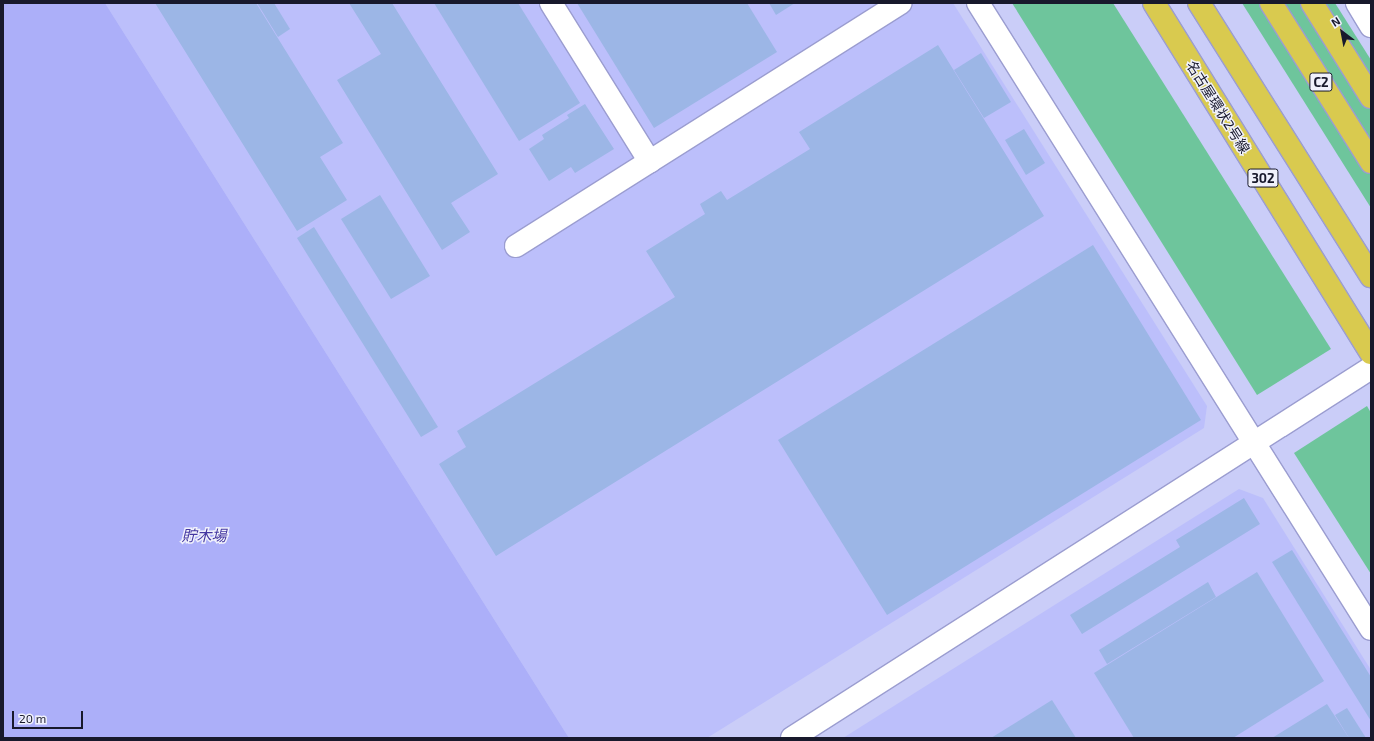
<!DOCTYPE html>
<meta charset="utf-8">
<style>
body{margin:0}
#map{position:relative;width:1374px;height:741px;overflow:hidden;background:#cacdf8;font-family:"Exo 2","Noto Sans JP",sans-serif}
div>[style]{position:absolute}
.built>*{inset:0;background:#bcbffb}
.green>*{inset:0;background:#6ec59c}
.water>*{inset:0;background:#acaff9}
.building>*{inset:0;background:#9cb6e6}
.roads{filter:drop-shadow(1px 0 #9b9dd0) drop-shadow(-1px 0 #9b9dd0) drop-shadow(0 1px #9b9dd0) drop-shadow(0 -1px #9b9dd0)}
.minor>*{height:22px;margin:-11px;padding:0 11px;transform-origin:11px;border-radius:11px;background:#fff}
.highway>*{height:22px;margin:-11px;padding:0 11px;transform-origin:11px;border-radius:11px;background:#d9ca4f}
span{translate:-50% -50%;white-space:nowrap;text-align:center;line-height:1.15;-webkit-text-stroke:3px #f0f1fc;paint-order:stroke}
.shield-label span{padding:1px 3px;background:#f0f1fc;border:1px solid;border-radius:3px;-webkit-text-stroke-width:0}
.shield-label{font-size:13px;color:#18192c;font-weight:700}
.street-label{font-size:14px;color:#18192c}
.water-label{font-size:15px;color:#4538a1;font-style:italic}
.frame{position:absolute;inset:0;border:4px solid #18192c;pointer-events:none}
.north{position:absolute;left:1322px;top:12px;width:40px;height:40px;-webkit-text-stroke:3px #f0f1fc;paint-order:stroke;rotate:328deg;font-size:11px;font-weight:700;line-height:16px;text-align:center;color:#18192c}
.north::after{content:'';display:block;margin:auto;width:14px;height:18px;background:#18192c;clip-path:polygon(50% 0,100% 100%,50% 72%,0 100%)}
.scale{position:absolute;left:12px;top:711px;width:71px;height:18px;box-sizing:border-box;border:2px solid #18192c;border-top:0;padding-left:5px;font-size:12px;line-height:14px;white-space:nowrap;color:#18192c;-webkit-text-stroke:3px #f0f1fc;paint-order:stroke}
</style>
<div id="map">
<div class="built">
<div style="clip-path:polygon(105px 3px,953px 3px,1207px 406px,1204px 428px,707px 738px,569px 738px)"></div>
<div style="clip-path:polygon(1239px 489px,1263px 498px,1371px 670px,1371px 738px,843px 738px)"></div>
</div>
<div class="green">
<div style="clip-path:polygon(1012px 3px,1113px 3px,1331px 349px,1257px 395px)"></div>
<div style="clip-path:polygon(1242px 3px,1335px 3px,1371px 60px,1371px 208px)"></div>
<div style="clip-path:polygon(1367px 406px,1371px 413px,1371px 574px,1294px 453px)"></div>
</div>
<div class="water">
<div style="clip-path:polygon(3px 3px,105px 3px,569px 738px,3px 738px)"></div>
</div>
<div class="building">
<div style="clip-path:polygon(155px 3px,256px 3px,343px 143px,320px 157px,347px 200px,297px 231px)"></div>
<div style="clip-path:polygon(257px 3px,274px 3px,290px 29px,278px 37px)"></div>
<div style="clip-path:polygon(349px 3px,392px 3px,498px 174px,451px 203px,470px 232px,442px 250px,337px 80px,381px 54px)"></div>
<div style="clip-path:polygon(434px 3px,518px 3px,580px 103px,519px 141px)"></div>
<div style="clip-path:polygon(577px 3px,747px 3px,777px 52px,654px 128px)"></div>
<div style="clip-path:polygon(769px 3px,795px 3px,776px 15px)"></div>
<div style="clip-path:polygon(938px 45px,1044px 216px,496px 556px,439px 464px,466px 447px,457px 431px,675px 297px,646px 251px,705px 214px,700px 204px,721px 191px,727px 200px,810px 149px,799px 132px)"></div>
<div style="clip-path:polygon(981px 53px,1011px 102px,984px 118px,954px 70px)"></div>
<div style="clip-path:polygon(585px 104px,614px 149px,575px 173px,571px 167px,549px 181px,529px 149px,544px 139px,542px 135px,569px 118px,567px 115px)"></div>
<div style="clip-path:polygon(1024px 129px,1045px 163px,1026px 175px,1005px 140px)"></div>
<div style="clip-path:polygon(380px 195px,430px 276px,391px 299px,341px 219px)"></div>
<div style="clip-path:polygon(314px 227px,438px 427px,421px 437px,297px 238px)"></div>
<div style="clip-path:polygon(1093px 245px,1201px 420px,887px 615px,778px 440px)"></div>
<div style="clip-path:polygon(1244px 498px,1260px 524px,1082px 634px,1070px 615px,1180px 547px,1176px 540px)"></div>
<div style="clip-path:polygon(1292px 550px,1371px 677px,1371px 721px,1272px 562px)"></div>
<div style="clip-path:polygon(1257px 572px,1324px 681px,1233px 738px,1134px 738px,1094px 673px)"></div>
<div style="clip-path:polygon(1208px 582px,1216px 597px,1107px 664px,1099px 650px)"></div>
<div style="clip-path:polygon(1052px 700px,1076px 738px,991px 738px)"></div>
<div style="clip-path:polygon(1327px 704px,1349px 738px,1272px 738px)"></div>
<div style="clip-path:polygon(1347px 708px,1366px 738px,1349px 738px,1335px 715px)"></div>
</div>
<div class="roads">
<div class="minor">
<div style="left:551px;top:3px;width:187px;rotate:58.1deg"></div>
<div style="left:978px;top:3px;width:739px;rotate:57.88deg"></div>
<div style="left:1357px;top:3px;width:27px;rotate:59deg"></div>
<div style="left:516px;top:246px;width:455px;rotate:-32.3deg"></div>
<div style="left:792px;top:738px;width:687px;rotate:-32.58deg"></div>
</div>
<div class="highway">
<div style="left:1154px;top:3px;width:412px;rotate:58.2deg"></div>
<div style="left:1199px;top:3px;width:323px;rotate:57.8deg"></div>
<div style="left:1271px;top:3px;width:188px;rotate:57.8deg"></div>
<div style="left:1312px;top:3px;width:111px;rotate:57.9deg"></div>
</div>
</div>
<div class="shield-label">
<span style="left:1321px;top:82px">C2</span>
<span style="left:1263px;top:178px">302</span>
</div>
<div class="street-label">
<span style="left:1218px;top:107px;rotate:58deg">名古屋環状2号線</span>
</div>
<div class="water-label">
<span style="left:204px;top:536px">貯木場</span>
</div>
<div class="frame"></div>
<div class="north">N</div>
<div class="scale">20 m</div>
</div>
